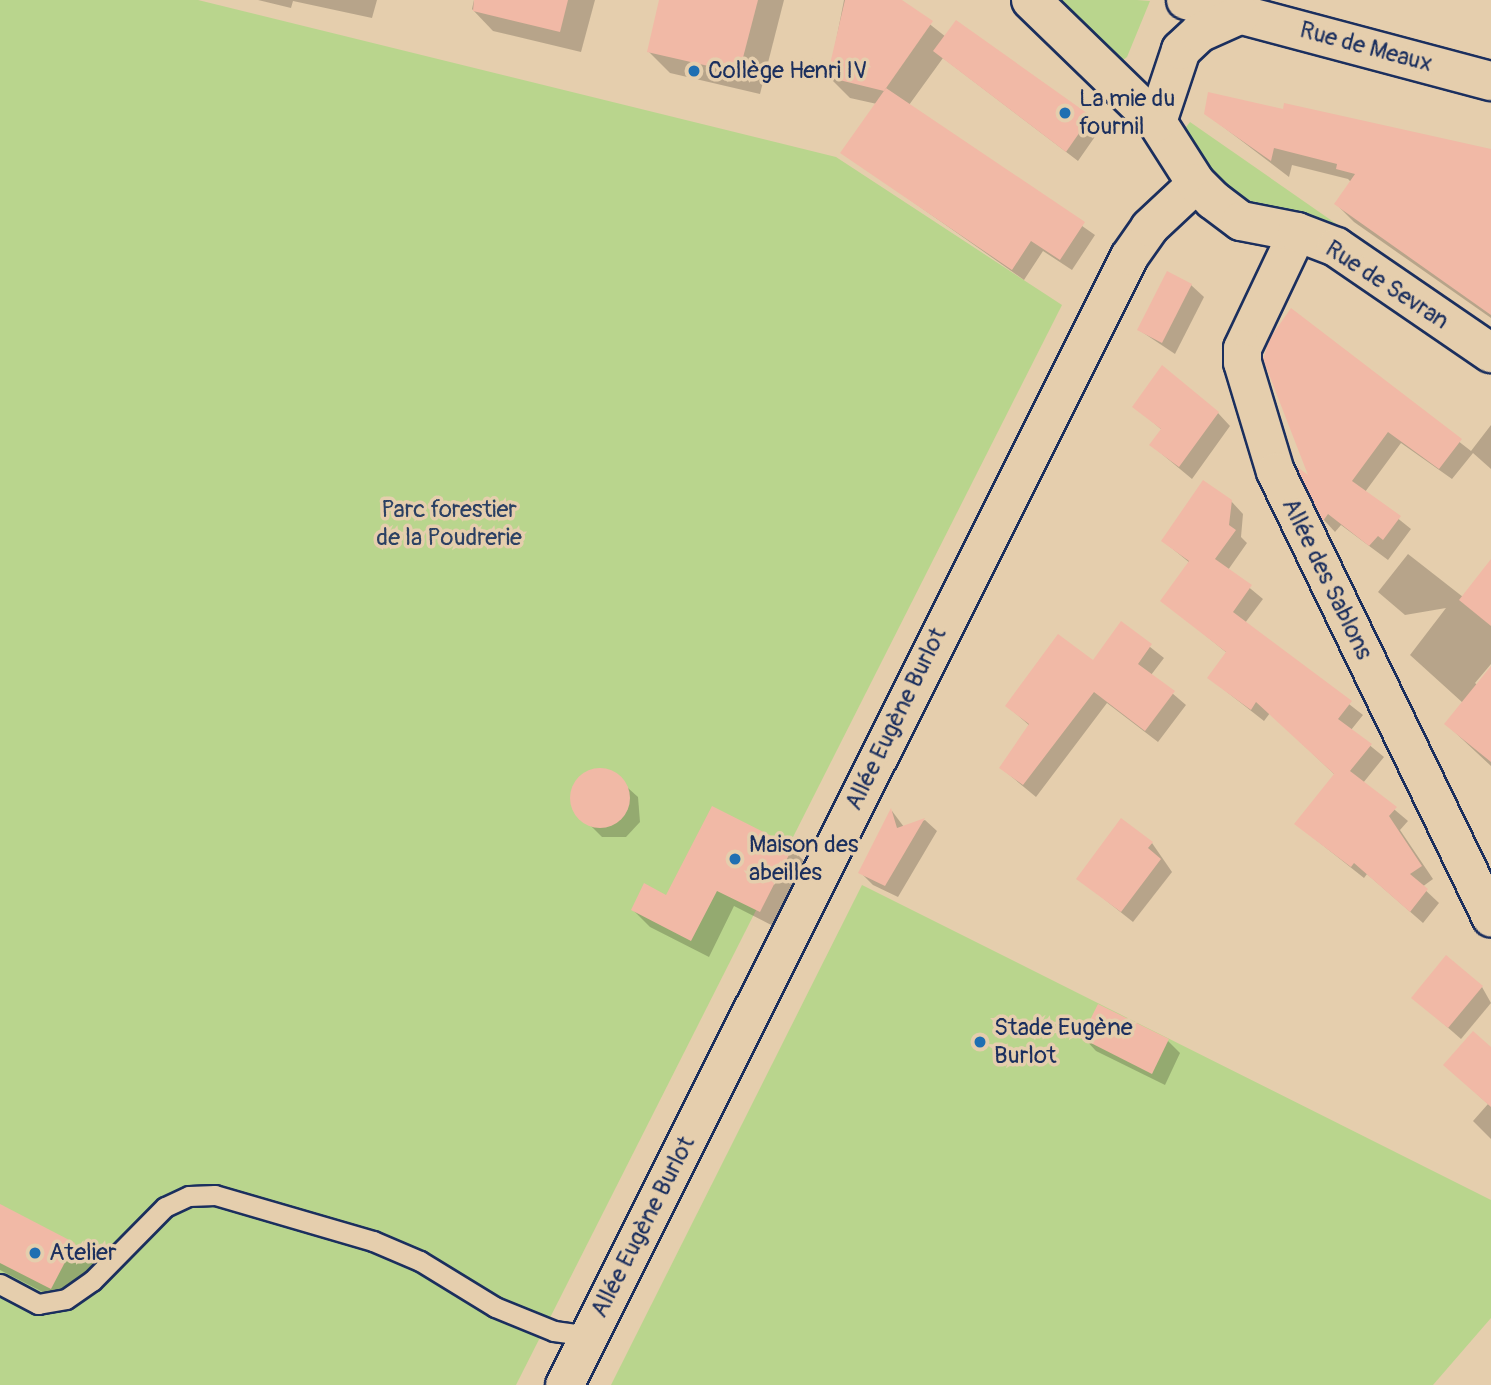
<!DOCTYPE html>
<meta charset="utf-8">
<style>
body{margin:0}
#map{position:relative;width:1491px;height:1385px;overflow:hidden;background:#e5cead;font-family:Pangolin,sans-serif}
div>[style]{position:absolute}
.green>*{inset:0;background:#b9d58d}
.shadow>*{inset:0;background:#0003}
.building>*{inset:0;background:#f1b9a6}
.round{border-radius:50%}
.roads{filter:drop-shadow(2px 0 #1b2f5e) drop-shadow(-2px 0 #1b2f5e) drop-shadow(0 2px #1b2f5e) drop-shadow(0 -2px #1b2f5e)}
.service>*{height:19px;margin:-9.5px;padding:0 9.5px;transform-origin:9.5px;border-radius:9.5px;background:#e5cead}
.minor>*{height:37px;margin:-18.5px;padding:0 18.5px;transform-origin:18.5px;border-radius:18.5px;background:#e5cead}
.secondary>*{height:38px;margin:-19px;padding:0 19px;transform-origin:19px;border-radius:19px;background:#e5cead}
.dots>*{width:19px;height:19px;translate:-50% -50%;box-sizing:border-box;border:4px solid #e5cead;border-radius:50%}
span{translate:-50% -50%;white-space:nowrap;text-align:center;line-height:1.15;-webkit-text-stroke:7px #e5cead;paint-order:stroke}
.street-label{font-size:24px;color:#1b2f5e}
.poi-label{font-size:24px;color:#1b2f5e}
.left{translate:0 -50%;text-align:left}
.park-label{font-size:24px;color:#2b4063}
</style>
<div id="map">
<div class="green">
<div style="clip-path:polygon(0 0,198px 0,836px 157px,1062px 305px,516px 1385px,0 1385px)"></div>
<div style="clip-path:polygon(1046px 0,1137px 0,1150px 1px,1127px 57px,1117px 65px)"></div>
<div style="clip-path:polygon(1190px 122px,1348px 232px,1341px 238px,1232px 202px,1183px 131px)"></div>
<div style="clip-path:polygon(862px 885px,1491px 1200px,1491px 1318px,1433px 1385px,611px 1385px)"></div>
</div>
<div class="shadow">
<div style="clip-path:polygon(258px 0,377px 0,372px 18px,293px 1px,291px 8px)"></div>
<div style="clip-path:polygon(474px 0,595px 0,581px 52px,493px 31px,472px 9px)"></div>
<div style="clip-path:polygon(661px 0,784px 0,760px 94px,670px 73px,649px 52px)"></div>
<div style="clip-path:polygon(844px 0,899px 0,946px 37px,957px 23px,1101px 128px,1078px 161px,943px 58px,909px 105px,1095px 235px,1072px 270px,1043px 251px,1024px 280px,842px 152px,877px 104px,850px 98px,829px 77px)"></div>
<div style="clip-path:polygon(1205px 113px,1491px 151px,1491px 318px,1354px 222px,1336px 204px,1351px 182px,1348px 179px,1292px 165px,1289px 177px)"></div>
<div style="clip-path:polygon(1191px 285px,1204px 297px,1175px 354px,1139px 330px)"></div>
<div style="clip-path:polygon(1291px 311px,1471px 451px,1491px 425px,1491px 469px,1473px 453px,1452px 479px,1401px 443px,1365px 492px,1411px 529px,1388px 560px,1341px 525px,1335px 532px,1324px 520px,1301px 472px,1312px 480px)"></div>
<div style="clip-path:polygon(1135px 407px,1218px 413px,1230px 426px,1192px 479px,1151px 445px,1162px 430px)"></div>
<div style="clip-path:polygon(1231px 501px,1243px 514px,1241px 537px,1247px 543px,1228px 570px,1263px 599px,1245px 623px,1363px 715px,1351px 730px,1384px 757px,1363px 783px,1408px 821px,1400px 830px,1433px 879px,1422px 887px,1439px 903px,1423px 923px,1367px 874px,1364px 878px,1296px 824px,1335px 775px,1270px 713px,1264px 721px,1209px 678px,1227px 653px,1162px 600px,1190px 563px,1163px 541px)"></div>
<div style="clip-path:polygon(1408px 554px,1463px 597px,1491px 566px,1491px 664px,1475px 683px,1491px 697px,1491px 766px,1446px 724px,1463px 703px,1410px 655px,1446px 608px,1405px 615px,1378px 592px)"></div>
<div style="clip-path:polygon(1121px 624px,1164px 658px,1151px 675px,1186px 705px,1158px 742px,1107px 703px,1036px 797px,1001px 768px,1030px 726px,1007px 706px,1093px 662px)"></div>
<div style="clip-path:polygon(609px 771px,638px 797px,640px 822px,626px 837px,602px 837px,575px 810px,575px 786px,587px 773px)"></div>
<div style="clip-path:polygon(892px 811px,904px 827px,925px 820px,937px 831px,898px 897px,873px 885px,861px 873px)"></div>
<div style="clip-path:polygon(1152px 843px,1172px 872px,1133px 922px,1079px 879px)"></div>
<div style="clip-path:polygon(792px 849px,809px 866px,777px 928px,734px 906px,709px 957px,650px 927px,633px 910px)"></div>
<div style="clip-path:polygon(1482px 987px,1491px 1003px,1461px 1039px,1414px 998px)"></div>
<div style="clip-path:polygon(1084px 1038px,1168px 1041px,1180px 1053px,1165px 1085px,1096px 1051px)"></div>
<div style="clip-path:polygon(1491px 1050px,1491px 1139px,1473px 1121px,1488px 1104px,1445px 1065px)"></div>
<div style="clip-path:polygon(0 1206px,74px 1244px,93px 1263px,70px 1306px,0 1270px)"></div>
</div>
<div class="building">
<div style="clip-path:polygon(474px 0,568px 0,560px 32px,473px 11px)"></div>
<div style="clip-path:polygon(659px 0,758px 0,739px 73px,647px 52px)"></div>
<div style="clip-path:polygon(845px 0,902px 0,933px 21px,884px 91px,827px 77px)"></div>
<div style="clip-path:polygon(956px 20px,1091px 116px,1066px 152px,933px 51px)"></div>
<div style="clip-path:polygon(886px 88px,1085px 222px,1060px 260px,1031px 241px,1012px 270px,840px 153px)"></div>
<div style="clip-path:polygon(1208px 92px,1283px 109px,1284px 103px,1491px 149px,1491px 315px,1334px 204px,1355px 174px,1336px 169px,1337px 164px,1274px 148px,1271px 161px,1204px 114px)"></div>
<div style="clip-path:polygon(1167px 271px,1192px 284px,1162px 343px,1137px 330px)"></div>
<div style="clip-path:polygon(1291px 308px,1462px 439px,1439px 469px,1388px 432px,1352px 481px,1401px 516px,1383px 540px,1378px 536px,1369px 546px,1328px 514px,1323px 521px,1296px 466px,1308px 475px,1263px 359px,1270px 338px)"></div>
<div style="clip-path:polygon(1162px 365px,1219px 412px,1179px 467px,1149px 445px,1161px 429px,1132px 407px)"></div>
<div style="clip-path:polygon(1203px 480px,1232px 500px,1229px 525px,1236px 530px,1215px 559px,1252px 585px,1233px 612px,1352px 701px,1338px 719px,1372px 744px,1350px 771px,1397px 807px,1389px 816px,1422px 866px,1410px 874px,1428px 889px,1410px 912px,1354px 863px,1351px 867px,1294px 824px,1334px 774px,1256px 702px,1251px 710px,1207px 678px,1226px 652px,1160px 601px,1189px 561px,1161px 541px)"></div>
<div style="clip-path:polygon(1491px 559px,1491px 626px,1459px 600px)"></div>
<div style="clip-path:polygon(1121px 621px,1152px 644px,1138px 664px,1175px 691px,1145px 731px,1094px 692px,1023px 785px,999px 768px,1029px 724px,1005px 706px,1058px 634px,1093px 660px)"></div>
<div style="clip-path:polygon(1491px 666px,1491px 762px,1444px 724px)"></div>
<div class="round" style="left:570px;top:768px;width:60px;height:60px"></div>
<div style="clip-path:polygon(712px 806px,793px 847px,760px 912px,717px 891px,691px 941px,631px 910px,644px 883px,666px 895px)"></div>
<div style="clip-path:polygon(891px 808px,897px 828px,925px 818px,885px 886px,858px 873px)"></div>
<div style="clip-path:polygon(1121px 818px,1153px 842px,1148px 848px,1161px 859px,1121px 912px,1076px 879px)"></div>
<div style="clip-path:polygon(1446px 955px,1483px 986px,1448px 1028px,1411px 998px)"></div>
<div style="clip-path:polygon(1098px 1004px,1169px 1039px,1152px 1074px,1081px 1038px)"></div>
<div style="clip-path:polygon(1473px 1031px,1491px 1047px,1491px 1107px,1443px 1065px)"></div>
<div style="clip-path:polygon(0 1204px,75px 1243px,51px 1289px,0 1263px)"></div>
</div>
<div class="roads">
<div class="service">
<div style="left:0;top:1284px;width:43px;rotate:27.8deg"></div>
<div style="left:38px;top:1304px;width:28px;rotate:-10deg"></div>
<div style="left:66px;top:1299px;width:32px;rotate:-35deg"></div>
<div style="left:92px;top:1281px;width:104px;rotate:-45.4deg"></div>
<div style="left:165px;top:1207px;width:26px;rotate:-25deg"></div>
<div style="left:189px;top:1196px;width:26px;rotate:-2deg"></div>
<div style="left:215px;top:1195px;width:165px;rotate:16.2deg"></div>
<div style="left:373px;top:1241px;width:51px;rotate:23.1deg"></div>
<div style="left:420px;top:1261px;width:88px;rotate:31.5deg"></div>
<div style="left:495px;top:1307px;width:64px;rotate:22.1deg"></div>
<div style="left:554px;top:1331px;width:34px;rotate:8deg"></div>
</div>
<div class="minor">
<div style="left:1297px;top:232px;width:128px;rotate:115.4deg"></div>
<div style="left:1242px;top:348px;width:14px;rotate:90deg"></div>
<div style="left:1242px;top:362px;width:114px;rotate:73.2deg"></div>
<div style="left:1275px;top:471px;width:496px;rotate:64.2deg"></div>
<div style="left:564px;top:1385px;width:1262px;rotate:-63.41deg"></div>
<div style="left:1129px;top:256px;width:35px;rotate:-55deg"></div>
<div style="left:1149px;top:227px;width:64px;rotate:-43.1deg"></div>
</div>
<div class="secondary">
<div style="left:1031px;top:0;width:175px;rotate:44.1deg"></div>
<div style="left:1157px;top:122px;width:72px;rotate:57.4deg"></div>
<div style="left:1196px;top:183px;width:24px;rotate:45deg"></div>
<div style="left:1213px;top:200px;width:35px;rotate:37deg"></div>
<div style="left:1241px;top:221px;width:57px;rotate:11.1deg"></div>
<div style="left:1297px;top:232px;width:42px;rotate:21deg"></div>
<div style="left:1336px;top:247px;width:188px;rotate:34.4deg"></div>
<div style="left:1186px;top:0;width:316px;rotate:14.9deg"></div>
<div style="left:1157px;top:122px;width:76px;rotate:-71.6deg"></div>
<div style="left:1181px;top:50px;width:25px;rotate:-43deg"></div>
<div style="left:1199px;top:33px;width:46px;rotate:-24.3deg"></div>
</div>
</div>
<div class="dots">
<div style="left:694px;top:71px;background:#1f6fb2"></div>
<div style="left:1065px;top:113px;background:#1f6fb2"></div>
<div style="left:735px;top:859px;background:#1f6fb2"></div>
<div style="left:980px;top:1042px;background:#1f6fb2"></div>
<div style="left:35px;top:1253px;background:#1f6fb2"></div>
</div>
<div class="street-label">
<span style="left:1366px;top:47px;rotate:15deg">Rue de Meaux</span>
<span style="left:1387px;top:285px;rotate:33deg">Rue de Sevran</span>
<span style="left:1327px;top:579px;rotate:64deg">Allée des Sablons</span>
<span style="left:896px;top:719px;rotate:-64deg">Allée Eugène Burlot</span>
<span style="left:643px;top:1227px;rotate:-63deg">Allée Eugène Burlot</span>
</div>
<div class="poi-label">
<span class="left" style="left:708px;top:71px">Collège Henri IV</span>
<span class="left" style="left:1079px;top:113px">La mie du<br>fournil</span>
<span class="left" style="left:749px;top:859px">Maison des<br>abeilles</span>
<span class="left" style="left:994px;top:1042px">Stade Eugène<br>Burlot</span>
<span class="left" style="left:49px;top:1253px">Atelier</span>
</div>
<div class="park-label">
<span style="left:449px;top:524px">Parc forestier<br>de la Poudrerie</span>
</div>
</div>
